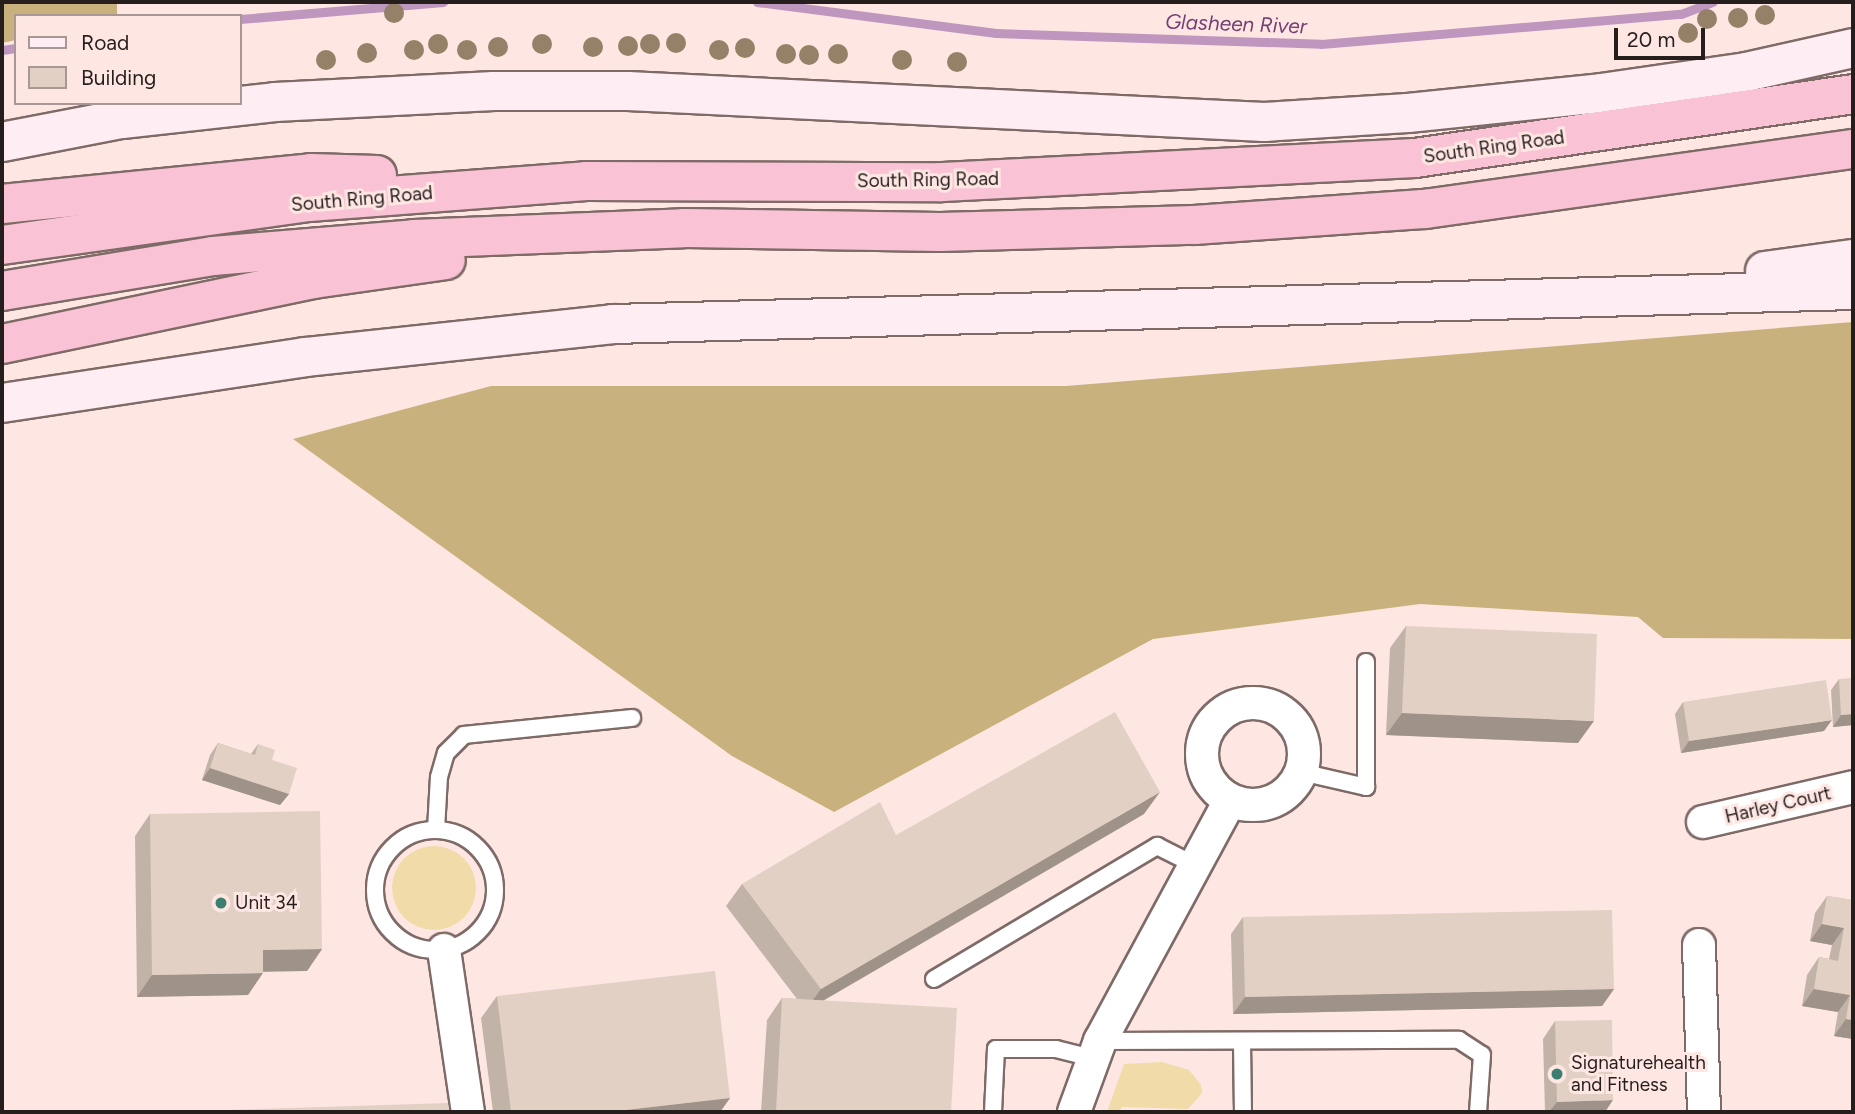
<!DOCTYPE html>
<style>
body{margin:0}
#map{position:relative;width:1855px;height:1114px;overflow:hidden;background:#fee7e3;font-family:Figtree,sans-serif}
div>[style]{position:absolute}
.green>*{inset:0;background:#f0dba9}
.round{border-radius:50%}
.forest>*{inset:0;background:#c8b17d}
.stream>*{height:9px;margin:-4.5px;padding:0 4.5px;transform-origin:4.5px;border-radius:4.5px;background:#bf96be}
.roads{filter:drop-shadow(2px 0 #7e6a67) drop-shadow(-2px 0 #7e6a67) drop-shadow(0 2px #7e6a67) drop-shadow(0 -2px #7e6a67)}
.lane>*{height:16px;margin:-8px;padding:0 8px;transform-origin:8px;border-radius:8px;background:#fff}
.lane>.ring{margin:-8px;padding:0;box-sizing:content-box;background:none;border:16px solid #fff;border-radius:50%}
.street>*{height:32px;margin:-16px;padding:0 16px;transform-origin:16px;border-radius:16px;background:#fff}
.street>.ring{margin:-16px;padding:0;box-sizing:content-box;background:none;border:32px solid #fff;border-radius:50%}
.secondary>*{height:38px;margin:-19px;padding:0 19px;transform-origin:19px;border-radius:19px;background:#feedf2}
.highway>*{height:38px;margin:-19px;padding:0 19px;transform-origin:19px;border-radius:19px;background:#fac3d5}
.trees>*{width:20px;height:20px;margin:-10px;border-radius:50%;background:#948167}
.wall>*{inset:0;background:#c2b3a9}
.shaded-wall>*{inset:0;background:#9e9289}
.building>*{inset:0;background:#e2d0c4}
.dots>*{width:19px;height:19px;translate:-50% -50%;box-sizing:border-box;border:4px solid #fee7e3;border-radius:50%}
span{translate:-50% -50%;white-space:nowrap;text-align:center;line-height:1.15;-webkit-text-stroke:6px #fee7e3;paint-order:stroke}
.street-label{font-size:19px;color:#261e1d}
.poi-label{font-size:19px;color:#261e1d}
.left{translate:0 -50%;text-align:left}
.water-label{font-size:21px;color:#744075;font-style:italic}
.frame{position:absolute;inset:0;border:4px solid #261e1d;pointer-events:none}
.legend{position:absolute;left:14px;top:14px;width:228px;height:91px;box-sizing:border-box;background:#fee7e3;border:2px solid #a89794;margin:0;padding:9px 12px;list-style:none;font-size:21px;color:#261e1d}
.legend li{display:flex;align-items:center;gap:14px;height:35px}
.legend b{width:35px;border:2px solid #a89794}
.scale{position:absolute;left:1614px;top:28px;width:91px;height:32px;box-sizing:border-box;border:4px solid #261e1d;border-top:0;padding-left:9px;font-size:21px;line-height:24px;white-space:nowrap;color:#261e1d;-webkit-text-stroke:5px #fee7e3;paint-order:stroke}
</style>
<div id="map">
<div class="green">
<div class="round" style="left:392px;top:846px;width:84px;height:84px"></div>
<div style="clip-path:polygon(1162px 1062px,1189px 1070px,1201px 1085px,1202px 1093px,1188px 1109px,1122px 1107px,1119px 1112px,1107px 1112px,1124px 1064px)"></div>
</div>
<div class="forest">
<div style="clip-path:polygon(2px 2px,117px 2px,117px 15px,16px 16px,16px 40px,2px 43px)"></div>
<div style="clip-path:polygon(1853px 322px,1853px 639px,1663px 638px,1638px 617px,1420px 604px,1153px 639px,834px 812px,732px 756px,293px 439px,491px 386px,1066px 386px)"></div>
</div>
<div class="stream">
<div style="left:757px;top:2px;width:241px;rotate:7.4deg"></div>
<div style="left:996px;top:33px;width:325px;rotate:1.9deg"></div>
<div style="left:1321px;top:44px;width:361px;rotate:-4.8deg"></div>
<div style="left:1681px;top:14px;width:34px;rotate:-21deg"></div>
<div style="left:240px;top:19px;width:204px;rotate:-4.8deg"></div>
<div style="left:2px;top:50px;width:14px;rotate:-8deg"></div>
</div>
<div class="roads">
<div class="lane">
<div style="left:1301px;top:772px;width:67px;rotate:13deg"></div>
<div style="left:1366px;top:787px;width:125px;rotate:-90deg"></div>
<div class="ring" style="left:375px;top:830px;width:104px;height:104px"></div>
<div style="left:436px;top:830px;width:53px;rotate:-86.8deg"></div>
<div style="left:439px;top:777px;width:25px;rotate:-74deg"></div>
<div style="left:446px;top:753px;width:25px;rotate:-45deg"></div>
<div style="left:464px;top:735px;width:169px;rotate:-5.8deg"></div>
<div style="left:934px;top:979px;width:260px;rotate:-30.8deg"></div>
<div style="left:1157px;top:846px;width:42px;rotate:26.6deg"></div>
<div style="left:1100px;top:1041px;width:359px;rotate:-0.2deg"></div>
<div style="left:1459px;top:1040px;width:27px;rotate:33deg"></div>
<div style="left:1482px;top:1055px;width:57px;rotate:94deg"></div>
<div style="left:1242px;top:1042px;width:70px;rotate:89.2deg"></div>
<div style="left:993px;top:1112px;width:63px;rotate:-87.3deg"></div>
<div style="left:996px;top:1049px;width:60px"></div>
<div style="left:1056px;top:1049px;width:37px;rotate:14deg"></div>
</div>
<div class="street">
<div class="ring" style="left:1202px;top:703px;width:70px;height:70px"></div>
<div style="left:1703px;top:822px;width:154px;rotate:-13.1deg"></div>
<div style="left:1699px;top:945px;width:167px;rotate:88.3deg"></div>
<div style="left:444px;top:950px;width:164px;rotate:81.6deg"></div>
<div style="left:1074px;top:1112px;width:76px;rotate:-69.9deg"></div>
<div style="left:1100px;top:1041px;width:273px;rotate:-61.6deg"></div>
</div>
<div class="secondary">
<div style="left:2px;top:142px;width:122px;rotate:-10.9deg"></div>
<div style="left:122px;top:119px;width:154px;rotate:-6.3deg"></div>
<div style="left:275px;top:102px;width:219px;rotate:-2.9deg"></div>
<div style="left:494px;top:91px;width:134px"></div>
<div style="left:628px;top:91px;width:637px;rotate:2.79deg"></div>
<div style="left:1264px;top:122px;width:144px;rotate:-3.6deg"></div>
<div style="left:1408px;top:113px;width:194px;rotate:-5.9deg"></div>
<div style="left:1601px;top:93px;width:147px;rotate:-8.2deg"></div>
<div style="left:1746px;top:72px;width:110px;rotate:-12.6deg"></div>
<div style="left:1765px;top:271px;width:89px;rotate:-7.8deg"></div>
<div style="left:2px;top:403px;width:306px;rotate:-8.6deg"></div>
<div style="left:305px;top:357px;width:310px;rotate:-6.1deg"></div>
<div style="left:613px;top:324px;width:1240px;rotate:-1.57deg"></div>
</div>
<div class="highway">
<div style="left:2px;top:204px;width:311px;rotate:-5.7deg"></div>
<div style="left:311px;top:173px;width:66px;rotate:1.7deg"></div>
<div style="left:2px;top:245px;width:310px;rotate:-8deg"></div>
<div style="left:309px;top:202px;width:278px;rotate:-4.3deg"></div>
<div style="left:586px;top:181px;width:356px;rotate:0.2deg"></div>
<div style="left:942px;top:182px;width:474px;rotate:-2.9deg"></div>
<div style="left:1415px;top:158px;width:443px;rotate:-8.3deg"></div>
<div style="left:2px;top:291px;width:214px;rotate:-9.4deg"></div>
<div style="left:213px;top:256px;width:202px;rotate:-4.8deg"></div>
<div style="left:414px;top:239px;width:270px;rotate:-2.3deg"></div>
<div style="left:684px;top:228px;width:256px;rotate:0.9deg"></div>
<div style="left:940px;top:232px;width:255px;rotate:-1.6deg"></div>
<div style="left:1195px;top:225px;width:231px;rotate:-4deg"></div>
<div style="left:1425px;top:209px;width:432px;rotate:-8deg"></div>
<div style="left:2px;top:344px;width:318px;rotate:-11.8deg"></div>
<div style="left:313px;top:279px;width:134px;rotate:-8.1deg"></div>
</div>
</div>
<div class="trees">
<div style="left:394px;top:13px"></div>
<div style="left:1765px;top:15px"></div>
<div style="left:1738px;top:18px"></div>
<div style="left:1707px;top:19px"></div>
<div style="left:1688px;top:33px"></div>
<div style="left:676px;top:43px"></div>
<div style="left:438px;top:44px"></div>
<div style="left:542px;top:44px"></div>
<div style="left:650px;top:44px"></div>
<div style="left:628px;top:46px"></div>
<div style="left:498px;top:47px"></div>
<div style="left:593px;top:47px"></div>
<div style="left:745px;top:48px"></div>
<div style="left:414px;top:50px"></div>
<div style="left:467px;top:50px"></div>
<div style="left:719px;top:50px"></div>
<div style="left:367px;top:53px"></div>
<div style="left:786px;top:54px"></div>
<div style="left:838px;top:54px"></div>
<div style="left:809px;top:55px"></div>
<div style="left:326px;top:60px"></div>
<div style="left:902px;top:60px"></div>
<div style="left:957px;top:62px"></div>
</div>
<div class="wall">
<div style="clip-path:polygon(1406px 626px,1578px 743px,1386px 735px,1390px 648px)"></div>
<div style="clip-path:polygon(1839px 679px,1853px 725px,1833px 727px,1831px 690px)"></div>
<div style="clip-path:polygon(1683px 702px,1824px 731px,1681px 753px,1675px 714px)"></div>
<div style="clip-path:polygon(218px 743px,251px 754px,258px 744px,272px 760px,289px 794px,280px 805px,202px 780px,210px 755px)"></div>
<div style="clip-path:polygon(150px 814px,322px 949px,307px 971px,263px 971px,248px 995px,137px 997px,135px 836px)"></div>
<div style="clip-path:polygon(1144px 814px,823px 1001px,951px 1112px,761px 1112px,767px 1020px,782px 998px,797px 999px,726px 906px,742px 884px)"></div>
<div style="clip-path:polygon(1827px 896px,1853px 900px,1853px 1039px,1834px 1036px,1838px 1012px,1802px 1006px,1807px 975px,1819px 957px,1829px 959px,1832px 945px,1810px 941px,1815px 913px)"></div>
<div style="clip-path:polygon(1243px 917px,1614px 989px,1602px 1006px,1233px 1014px,1231px 934px)"></div>
<div style="clip-path:polygon(497px 996px,730px 1098px,720px 1112px,493px 1112px,481px 1018px)"></div>
<div style="clip-path:polygon(1555px 1021px,1605px 1112px,1545px 1112px,1543px 1039px)"></div>
</div>
<div class="shaded-wall">
<div style="clip-path:polygon(1402px 713px,1594px 721px,1578px 743px,1386px 735px)"></div>
<div style="clip-path:polygon(1853px 714px,1853px 725px,1833px 727px,1841px 715px)"></div>
<div style="clip-path:polygon(1832px 720px,1824px 731px,1681px 753px,1689px 741px)"></div>
<div style="clip-path:polygon(210px 768px,289px 794px,280px 805px,202px 780px)"></div>
<div style="clip-path:polygon(1160px 792px,1144px 814px,805px 1011px,821px 989px)"></div>
<div style="clip-path:polygon(1822px 924px,1844px 928px,1832px 945px,1810px 941px)"></div>
<div style="clip-path:polygon(322px 949px,307px 971px,248px 972px,263px 950px)"></div>
<div style="clip-path:polygon(263px 973px,248px 995px,137px 997px,152px 975px)"></div>
<div style="clip-path:polygon(1614px 989px,1602px 1006px,1233px 1014px,1245px 997px)"></div>
<div style="clip-path:polygon(1814px 989px,1850px 995px,1838px 1012px,1802px 1006px)"></div>
<div style="clip-path:polygon(1846px 1019px,1853px 1020px,1853px 1039px,1834px 1036px)"></div>
<div style="clip-path:polygon(730px 1098px,720px 1112px,608px 1112px)"></div>
<div style="clip-path:polygon(1613px 1100px,1605px 1112px,1549px 1112px,1557px 1102px)"></div>
</div>
<div class="building">
<div style="clip-path:polygon(1406px 626px,1597px 634px,1594px 721px,1402px 713px)"></div>
<div style="clip-path:polygon(1853px 678px,1853px 714px,1841px 715px,1839px 679px)"></div>
<div style="clip-path:polygon(1826px 680px,1832px 720px,1689px 741px,1683px 702px)"></div>
<div style="clip-path:polygon(1115px 712px,1160px 792px,821px 989px,742px 884px,880px 802px,896px 835px)"></div>
<div style="clip-path:polygon(218px 743px,255px 755px,258px 744px,275px 750px,272px 760px,297px 768px,289px 794px,210px 768px)"></div>
<div style="clip-path:polygon(320px 811px,322px 949px,263px 950px,263px 973px,152px 975px,150px 814px)"></div>
<div style="clip-path:polygon(1827px 896px,1853px 900px,1853px 1020px,1846px 1019px,1850px 995px,1814px 989px,1819px 957px,1838px 961px,1844px 928px,1822px 924px)"></div>
<div style="clip-path:polygon(1612px 910px,1614px 989px,1245px 997px,1243px 917px)"></div>
<div style="clip-path:polygon(715px 971px,730px 1098px,608px 1112px,511px 1112px,497px 996px)"></div>
<div style="clip-path:polygon(782px 998px,957px 1008px,951px 1112px,776px 1112px)"></div>
<div style="clip-path:polygon(1612px 1020px,1613px 1100px,1557px 1102px,1555px 1021px)"></div>
<div style="clip-path:polygon(448px 1103px,449px 1112px,226px 1112px,226px 1110px)"></div>
</div>
<div class="dots">
<div style="left:221px;top:903px;background:#3c7f71"></div>
<div style="left:1557px;top:1074px;background:#3c7f71"></div>
</div>
<div class="street-label">
<span style="left:1494px;top:147px;rotate:-8deg">South Ring Road</span>
<span style="left:928px;top:180px;rotate:-1deg">South Ring Road</span>
<span style="left:362px;top:199px;rotate:-5deg">South Ring Road</span>
<span style="left:1778px;top:805px;rotate:-13deg">Harley Court</span>
</div>
<div class="poi-label">
<span class="left" style="left:235px;top:903px">Unit 34</span>
<span class="left" style="left:1571px;top:1074px">Signaturehealth<br>and Fitness</span>
</div>
<div class="water-label">
<span style="left:1236px;top:24px;rotate:2deg">Glasheen River</span>
</div>
<div class="frame"></div>
<ul class="legend">
<li><b style="height:9px;background:#feedf2"></b>Road</li>
<li><b style="height:19px;background:#e2d0c4"></b>Building</li>
</ul>
<div class="scale">20 m</div>
</div>
